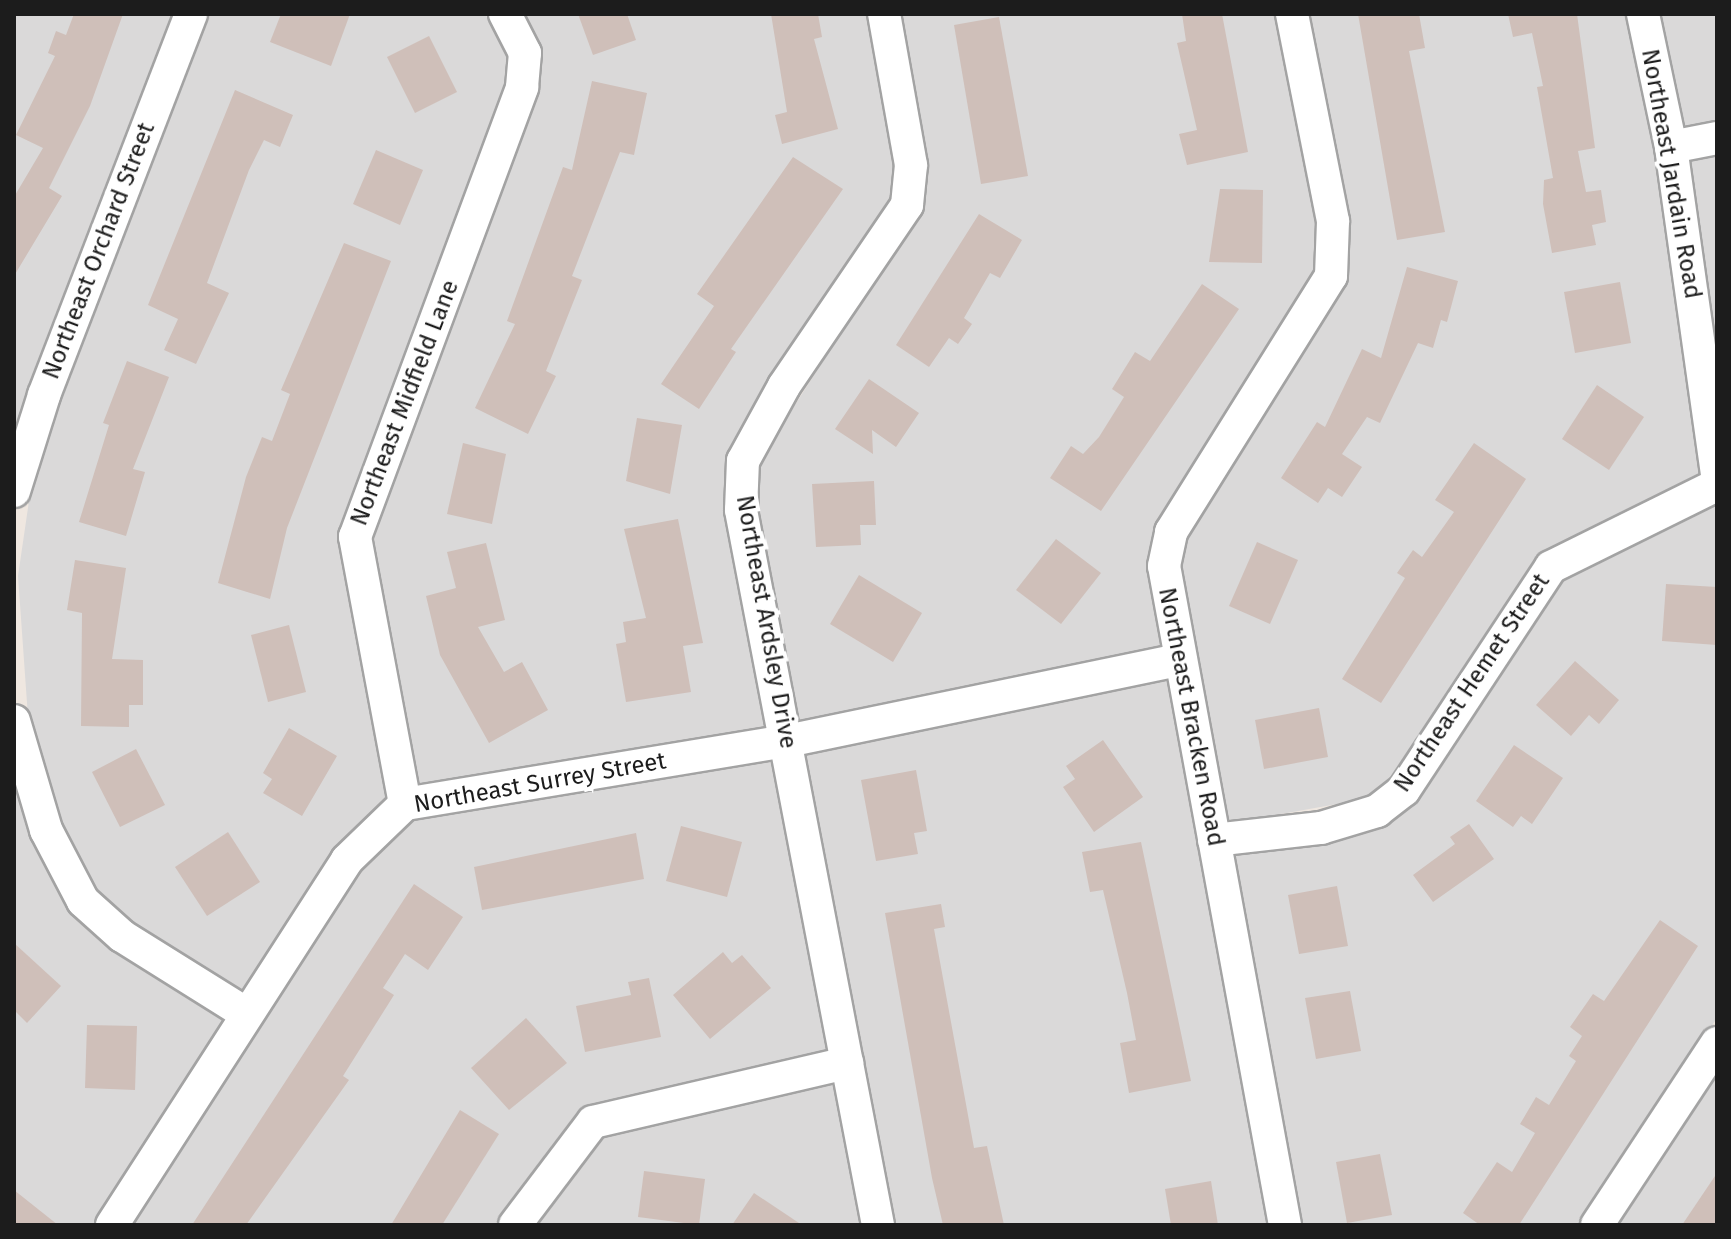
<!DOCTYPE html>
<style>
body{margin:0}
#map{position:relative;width:1731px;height:1239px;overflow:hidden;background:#efe7e0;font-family:"Fira Sans",sans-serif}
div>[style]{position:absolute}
.residential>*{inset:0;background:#dad9d9}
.building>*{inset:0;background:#cfbfb9}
.roads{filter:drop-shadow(2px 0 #a3a3a3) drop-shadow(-2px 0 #a3a3a3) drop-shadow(0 2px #a3a3a3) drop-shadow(0 -2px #a3a3a3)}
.minor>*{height:32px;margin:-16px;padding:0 16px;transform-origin:16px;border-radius:16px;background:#fff}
span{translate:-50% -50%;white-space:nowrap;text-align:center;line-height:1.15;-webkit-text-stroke:8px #fff;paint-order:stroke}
.street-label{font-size:24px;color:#1c1c1c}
.frame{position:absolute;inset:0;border:16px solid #1c1c1c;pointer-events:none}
</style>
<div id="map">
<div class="residential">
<div style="clip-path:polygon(14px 14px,176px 14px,14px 439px)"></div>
<div style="clip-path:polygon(206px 14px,485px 14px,510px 56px,508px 85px,341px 537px,389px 800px,336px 852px,242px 993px,130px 923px,95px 891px,60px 823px,28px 717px,18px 576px,34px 467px)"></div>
<div style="clip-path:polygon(524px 14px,869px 14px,897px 167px,893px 201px,731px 454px,770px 729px,416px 788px,369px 538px,539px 51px)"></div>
<div style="clip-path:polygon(899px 14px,1277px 14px,1318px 224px,1318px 273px,1149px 568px,1162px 649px,799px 723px,755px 507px,757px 464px,918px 213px)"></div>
<div style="clip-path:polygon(1307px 14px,1628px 14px,1657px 150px,1702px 476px,1546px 554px,1394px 780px,1371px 798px,1226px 824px,1178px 564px,1198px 514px,1344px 280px,1346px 217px)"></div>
<div style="clip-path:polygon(1657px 14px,1717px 14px,1717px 123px,1682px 130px)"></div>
<div style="clip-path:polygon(1717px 153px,1717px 372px,1687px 158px)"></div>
<div style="clip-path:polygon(1717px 502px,1717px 1018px,1581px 1225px,1301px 1225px,1232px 853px,1379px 825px,1560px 578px)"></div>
<div style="clip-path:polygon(1167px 678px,1272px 1225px,893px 1225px,804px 752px)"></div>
<div style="clip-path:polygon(776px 758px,830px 1052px,583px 1113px,499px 1225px,128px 1225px,358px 869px,410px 818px)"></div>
<div style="clip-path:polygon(14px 783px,33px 836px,88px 930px,225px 1019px,96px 1225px,14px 1225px)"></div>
<div style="clip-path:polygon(1717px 1068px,1717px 1225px,1613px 1225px)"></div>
<div style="clip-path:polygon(836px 1081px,863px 1225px,532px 1225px,600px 1135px)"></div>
</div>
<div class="building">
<div style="clip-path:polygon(74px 14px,123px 14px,90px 106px,49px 188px,62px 196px,14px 276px,14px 197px,43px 148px,16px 135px,55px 56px,48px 53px,56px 31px,66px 35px)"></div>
<div style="clip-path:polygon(281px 14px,350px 14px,331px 66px,270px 42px)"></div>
<div style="clip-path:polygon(578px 14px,627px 14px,636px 40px,593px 55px)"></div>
<div style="clip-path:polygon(771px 14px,818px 14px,822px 37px,814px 39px,838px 129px,782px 144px,775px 115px,787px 112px)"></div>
<div style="clip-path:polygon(1182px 14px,1222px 14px,1248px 152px,1187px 165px,1179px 134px,1197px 130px,1177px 43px,1186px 41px)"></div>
<div style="clip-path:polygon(1358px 14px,1419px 14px,1425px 48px,1409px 51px,1445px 232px,1397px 240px)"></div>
<div style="clip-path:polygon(1508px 14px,1577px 14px,1595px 148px,1578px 151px,1586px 192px,1601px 190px,1606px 222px,1592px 225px,1596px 245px,1552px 253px,1543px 204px,1544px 180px,1553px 178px,1537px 87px,1543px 86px,1532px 33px,1513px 37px)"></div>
<div style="clip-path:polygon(999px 17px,1028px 176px,981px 184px,954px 25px)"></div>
<div style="clip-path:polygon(429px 36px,457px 92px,415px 113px,387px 57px)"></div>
<div style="clip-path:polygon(592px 81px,647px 93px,634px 155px,620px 152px,572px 276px,582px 280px,546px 371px,556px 376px,528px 434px,475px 408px,515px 324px,507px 321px,563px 167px,572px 170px)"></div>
<div style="clip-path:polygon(235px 90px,293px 115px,280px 147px,264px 140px,249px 170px,207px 283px,229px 293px,196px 364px,164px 350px,178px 319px,148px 305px)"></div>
<div style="clip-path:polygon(376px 150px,423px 170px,400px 225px,353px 204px)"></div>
<div style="clip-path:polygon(793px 157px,843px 189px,731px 349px,736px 352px,699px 409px,661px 384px,714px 306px,697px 294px)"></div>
<div style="clip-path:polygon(1220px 189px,1263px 190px,1262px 263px,1209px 262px)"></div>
<div style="clip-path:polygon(979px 214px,1022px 240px,1000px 278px,990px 273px,964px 318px,972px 324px,958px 344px,949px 338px,929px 367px,896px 345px)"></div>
<div style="clip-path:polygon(344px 243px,391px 261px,287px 528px,270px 599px,218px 583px,246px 477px,262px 437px,272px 441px,290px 394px,281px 390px)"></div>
<div style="clip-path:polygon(1407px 267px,1458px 281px,1447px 322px,1441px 320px,1433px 348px,1418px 343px,1380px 423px,1367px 417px,1342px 454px,1362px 467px,1342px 497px,1328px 488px,1318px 503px,1281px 478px,1317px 422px,1325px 427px,1362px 349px,1381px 358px)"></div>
<div style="clip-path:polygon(1620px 282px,1631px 343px,1575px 353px,1564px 292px)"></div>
<div style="clip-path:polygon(1202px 284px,1239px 309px,1101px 511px,1050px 478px,1071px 446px,1083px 454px,1099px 437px,1124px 397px,1112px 389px,1135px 352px,1150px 361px)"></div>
<div style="clip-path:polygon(127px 361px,169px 377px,133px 469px,145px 472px,126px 536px,79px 522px,109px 425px,103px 423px)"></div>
<div style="clip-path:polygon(869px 379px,919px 413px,896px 447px,872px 430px,873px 454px,835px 429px)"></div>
<div style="clip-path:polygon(1597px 385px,1644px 417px,1609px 470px,1562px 439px)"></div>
<div style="clip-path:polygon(637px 418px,682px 425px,670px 494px,626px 481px)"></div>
<div style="clip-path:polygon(463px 443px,506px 454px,492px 524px,447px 514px)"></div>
<div style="clip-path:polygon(1474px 443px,1526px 479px,1381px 703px,1342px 679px,1405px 578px,1397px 573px,1413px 550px,1422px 557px,1454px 512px,1435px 500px)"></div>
<div style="clip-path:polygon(874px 481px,876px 525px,860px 525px,861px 545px,816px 547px,812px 484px)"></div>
<div style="clip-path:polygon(678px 519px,703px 643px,683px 646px,691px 692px,626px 702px,616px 644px,626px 642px,623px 622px,646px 618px,624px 529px)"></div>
<div style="clip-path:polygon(1056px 539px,1101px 573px,1061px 624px,1016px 590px)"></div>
<div style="clip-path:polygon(1257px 542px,1298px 560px,1270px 624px,1229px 606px)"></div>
<div style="clip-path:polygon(486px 543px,505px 620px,478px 627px,504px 672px,522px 662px,548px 710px,489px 743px,440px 655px,426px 596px,456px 588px,447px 552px)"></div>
<div style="clip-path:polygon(75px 560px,126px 568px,112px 659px,143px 660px,143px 705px,129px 705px,129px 727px,81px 726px,82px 613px,67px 610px)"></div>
<div style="clip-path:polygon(859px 575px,922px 613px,893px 662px,830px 624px)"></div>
<div style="clip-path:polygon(1666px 584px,1717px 587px,1717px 645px,1662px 641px)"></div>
<div style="clip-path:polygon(289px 625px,306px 692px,268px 702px,251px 635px)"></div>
<div style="clip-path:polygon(1575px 661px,1619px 700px,1599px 724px,1589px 715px,1571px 736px,1536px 705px)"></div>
<div style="clip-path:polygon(1319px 708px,1328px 757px,1264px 769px,1255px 720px)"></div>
<div style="clip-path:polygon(289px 728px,337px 756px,302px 816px,263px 793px,272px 779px,263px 773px)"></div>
<div style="clip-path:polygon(1103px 740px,1143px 797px,1094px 832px,1063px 787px,1075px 779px,1066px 766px)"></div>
<div style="clip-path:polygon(1514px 745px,1563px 778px,1532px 824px,1521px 816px,1513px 827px,1476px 801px)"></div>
<div style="clip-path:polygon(136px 749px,165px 805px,120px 827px,92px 772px)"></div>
<div style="clip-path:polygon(916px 770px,927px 831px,914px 833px,918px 854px,876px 861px,861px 780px)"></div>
<div style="clip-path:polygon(1469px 824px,1494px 859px,1433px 902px,1413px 875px,1455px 844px,1450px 837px)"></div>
<div style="clip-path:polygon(681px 826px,742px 842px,727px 897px,666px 881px)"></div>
<div style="clip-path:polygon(228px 832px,260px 882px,207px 916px,175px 867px)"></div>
<div style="clip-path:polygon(636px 833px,644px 879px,482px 910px,474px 867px)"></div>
<div style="clip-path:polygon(1141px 842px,1191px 1081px,1129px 1093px,1120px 1043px,1136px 1040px,1127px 993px,1103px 890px,1090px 892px,1082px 852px)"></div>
<div style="clip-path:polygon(414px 884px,463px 917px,428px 970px,405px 954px,383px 988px,394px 995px,343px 1076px,349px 1080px,246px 1225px,192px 1225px)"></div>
<div style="clip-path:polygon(1337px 886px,1348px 946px,1299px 954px,1288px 895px)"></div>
<div style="clip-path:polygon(941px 904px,945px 927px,934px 929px,974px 1148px,987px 1146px,1004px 1225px,943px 1225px,932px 1178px,885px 913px)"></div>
<div style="clip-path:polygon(1660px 920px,1698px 946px,1519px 1225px,1480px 1225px,1463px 1213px,1497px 1162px,1512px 1172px,1535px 1133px,1520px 1124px,1536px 1097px,1549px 1105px,1576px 1061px,1569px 1056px,1582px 1036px,1570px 1027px,1593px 994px,1604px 1001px)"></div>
<div style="clip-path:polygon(14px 943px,61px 986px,27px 1023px,14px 1010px)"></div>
<div style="clip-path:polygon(723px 952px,732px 963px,742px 955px,771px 988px,710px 1039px,673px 995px)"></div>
<div style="clip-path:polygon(649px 978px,661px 1037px,585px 1052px,576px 1006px,631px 995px,628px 982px)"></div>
<div style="clip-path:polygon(1350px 991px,1361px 1051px,1316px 1059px,1305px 998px)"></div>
<div style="clip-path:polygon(526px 1018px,567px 1063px,509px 1110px,471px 1068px)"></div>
<div style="clip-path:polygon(87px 1025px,137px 1026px,135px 1090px,85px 1088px)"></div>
<div style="clip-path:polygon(460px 1110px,499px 1134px,442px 1225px,391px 1225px)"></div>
<div style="clip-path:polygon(1380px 1154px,1392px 1215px,1347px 1223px,1336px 1162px)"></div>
<div style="clip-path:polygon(644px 1171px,705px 1179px,699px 1225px,638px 1217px)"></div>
<div style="clip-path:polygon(1717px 1173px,1717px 1225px,1682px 1225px)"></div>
<div style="clip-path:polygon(1211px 1181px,1218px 1225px,1171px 1225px,1165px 1189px)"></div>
<div style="clip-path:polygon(14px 1190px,58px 1225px,14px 1225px)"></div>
<div style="clip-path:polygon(754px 1193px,802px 1225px,732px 1225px)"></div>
</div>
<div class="roads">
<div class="minor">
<div style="left:1643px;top:14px;width:136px;rotate:78.1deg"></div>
<div style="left:1671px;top:147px;width:332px;rotate:82deg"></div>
<div style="left:1671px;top:147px;width:47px;rotate:-11.1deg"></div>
<div style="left:14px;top:491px;width:101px;rotate:-72.6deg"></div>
<div style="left:44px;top:395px;width:408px;rotate:-68.9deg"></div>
<div style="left:14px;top:721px;width:114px;rotate:73.6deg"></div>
<div style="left:46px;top:830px;width:80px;rotate:62.5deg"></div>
<div style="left:83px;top:901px;width:52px;rotate:41.9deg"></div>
<div style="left:122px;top:936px;width:145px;rotate:32deg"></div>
<div style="left:405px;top:804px;width:272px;rotate:-100.6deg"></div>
<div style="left:355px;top:537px;width:480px;rotate:-69.6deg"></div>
<div style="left:522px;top:87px;width:34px;rotate:-85deg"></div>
<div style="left:525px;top:53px;width:44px;rotate:-117.1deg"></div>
<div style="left:1214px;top:840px;width:108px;rotate:-6.4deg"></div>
<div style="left:1321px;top:828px;width:59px;rotate:-16.9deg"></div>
<div style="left:1377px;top:811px;width:34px;rotate:-38deg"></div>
<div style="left:1404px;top:790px;width:267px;rotate:-56.6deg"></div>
<div style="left:1551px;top:567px;width:185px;rotate:-26.3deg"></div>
<div style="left:112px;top:1225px;width:434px;rotate:-57.2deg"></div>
<div style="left:347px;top:860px;width:81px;rotate:-44deg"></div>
<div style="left:405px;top:804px;width:387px;rotate:-9.4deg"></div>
<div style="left:787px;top:741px;width:399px;rotate:-11.7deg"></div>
<div style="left:515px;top:1225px;width:129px;rotate:-52.9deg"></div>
<div style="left:593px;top:1122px;width:261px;rotate:-13.1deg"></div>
<div style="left:878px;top:1225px;width:728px;rotate:-100.85deg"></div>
<div style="left:741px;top:510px;width:49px;rotate:-87.7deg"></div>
<div style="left:743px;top:461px;width:85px;rotate:-61.3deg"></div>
<div style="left:784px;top:386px;width:219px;rotate:-55.8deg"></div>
<div style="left:907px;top:205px;width:40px;rotate:-84.3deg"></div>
<div style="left:911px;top:165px;width:153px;rotate:-100.1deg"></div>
<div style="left:1285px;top:1225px;width:670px;rotate:-100.4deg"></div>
<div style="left:1164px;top:566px;width:35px;rotate:-78deg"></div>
<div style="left:1171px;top:532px;width:302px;rotate:-58deg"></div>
<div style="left:1331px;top:276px;width:55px;rotate:-87.9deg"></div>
<div style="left:1333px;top:221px;width:211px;rotate:-101.2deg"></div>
<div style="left:1597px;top:1225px;width:218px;rotate:-56.6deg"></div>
</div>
</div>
<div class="street-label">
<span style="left:1671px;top:174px;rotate:80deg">Northeast Jardain Road</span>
<span style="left:99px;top:251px;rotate:-69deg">Northeast Orchard Street</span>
<span style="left:405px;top:403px;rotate:-69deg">Northeast Midfield Lane</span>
<span style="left:766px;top:622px;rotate:80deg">Northeast Ardsley Drive</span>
<span style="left:1472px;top:683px;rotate:-56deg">Northeast Hemet Street</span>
<span style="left:1191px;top:717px;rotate:79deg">Northeast Bracken Road</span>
<span style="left:540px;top:783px;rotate:-10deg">Northeast Surrey Street</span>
</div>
<div class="frame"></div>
</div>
